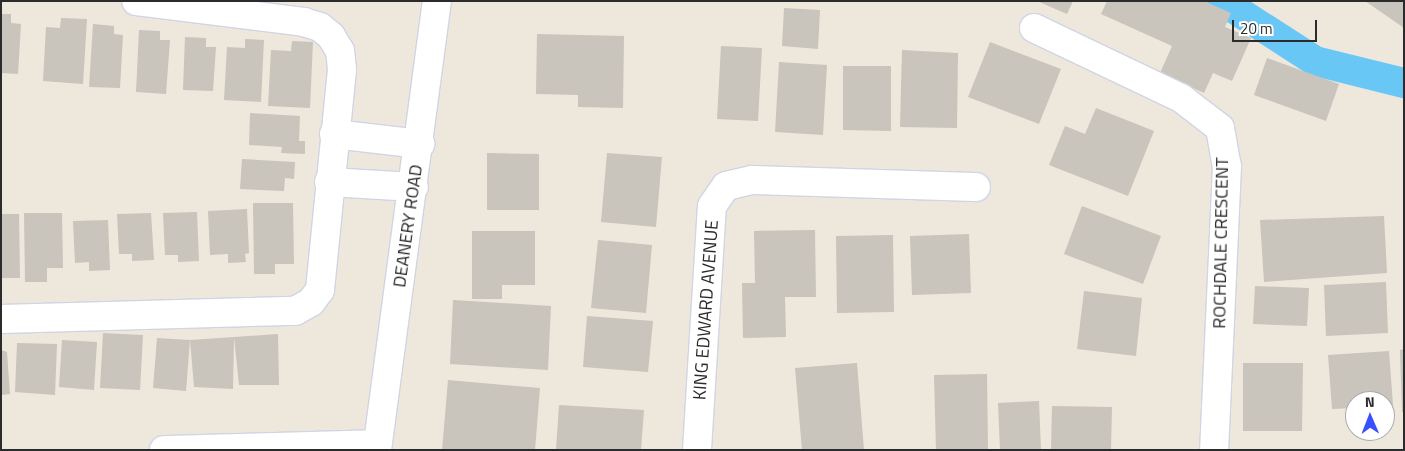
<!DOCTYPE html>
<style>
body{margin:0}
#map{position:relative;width:1405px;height:451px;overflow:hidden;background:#eee7dc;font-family:"Titillium Web",sans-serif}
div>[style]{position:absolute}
.canal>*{height:30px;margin:-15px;padding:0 15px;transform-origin:15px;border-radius:15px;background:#69c7f6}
.building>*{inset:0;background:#c9c4bc}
.roads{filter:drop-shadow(1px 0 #d1d4e5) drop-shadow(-1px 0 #d1d4e5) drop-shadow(0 1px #d1d4e5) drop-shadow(0 -1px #d1d4e5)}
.minor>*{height:28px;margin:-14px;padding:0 14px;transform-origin:14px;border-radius:14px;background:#fff}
span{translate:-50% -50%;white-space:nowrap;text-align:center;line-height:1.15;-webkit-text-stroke:4.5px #fff;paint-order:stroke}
.street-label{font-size:18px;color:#2b2b2b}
.frame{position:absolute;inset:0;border:2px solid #2b2b2b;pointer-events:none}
.north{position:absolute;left:1345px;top:391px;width:50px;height:50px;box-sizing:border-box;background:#fff;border:1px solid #aaa;border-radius:50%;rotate:359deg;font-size:14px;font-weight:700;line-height:20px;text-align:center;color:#2b2b2b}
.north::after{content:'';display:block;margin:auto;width:18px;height:22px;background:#3850ff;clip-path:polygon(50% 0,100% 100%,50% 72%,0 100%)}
.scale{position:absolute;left:1232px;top:20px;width:85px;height:22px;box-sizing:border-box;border:2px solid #2b2b2b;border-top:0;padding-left:6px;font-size:15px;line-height:18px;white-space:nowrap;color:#2b2b2b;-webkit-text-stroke:4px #fff;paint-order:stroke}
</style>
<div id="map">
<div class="canal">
<div style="left:1222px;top:1px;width:111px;rotate:32.8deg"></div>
<div style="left:1315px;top:61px;width:92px;rotate:13.9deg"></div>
</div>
<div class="building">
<div style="clip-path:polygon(1037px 1px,1073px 1px,1067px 14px)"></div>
<div style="clip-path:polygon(1107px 1px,1204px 1px,1231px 13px,1225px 27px,1251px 38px,1232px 81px,1213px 73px,1204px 93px,1160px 73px,1172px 46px,1101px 14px)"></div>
<div style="clip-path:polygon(1365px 1px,1404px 1px,1404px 28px)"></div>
<div style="clip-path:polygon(784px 8px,820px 10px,818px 49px,782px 46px)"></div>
<div style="clip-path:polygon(1px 14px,11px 14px,11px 23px,21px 24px,18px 74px,1px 73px)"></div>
<div style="clip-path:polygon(61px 18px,87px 19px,83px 84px,43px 81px,46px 27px,60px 28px)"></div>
<div style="clip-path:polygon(93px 24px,114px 26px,114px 34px,123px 35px,120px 88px,89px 87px)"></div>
<div style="clip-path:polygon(139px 30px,160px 31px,160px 40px,170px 40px,166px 94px,136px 92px)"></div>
<div style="clip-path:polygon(537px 34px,624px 36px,623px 108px,578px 107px,578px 95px,536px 94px)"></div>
<div style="clip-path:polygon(185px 37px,206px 38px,206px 47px,216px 47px,213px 91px,183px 90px)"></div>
<div style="clip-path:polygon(245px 39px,264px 40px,261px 102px,224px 100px,227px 47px,245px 48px)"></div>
<div style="clip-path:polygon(292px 41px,313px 42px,310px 108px,268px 106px,271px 50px,291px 51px)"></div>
<div style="clip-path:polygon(990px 42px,1061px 69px,1039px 124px,968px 97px)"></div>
<div style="clip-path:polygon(721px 46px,762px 48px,758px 121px,717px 119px)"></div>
<div style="clip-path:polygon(902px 50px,958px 53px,957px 128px,900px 127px)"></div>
<div style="clip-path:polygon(1267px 58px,1339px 84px,1326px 121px,1254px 95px)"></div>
<div style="clip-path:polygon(779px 62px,827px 65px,823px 135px,775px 132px)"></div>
<div style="clip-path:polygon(843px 66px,891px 66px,891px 131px,843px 130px)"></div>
<div style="clip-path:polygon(1096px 108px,1154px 131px,1128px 196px,1049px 165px,1065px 126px,1085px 134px)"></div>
<div style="clip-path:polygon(250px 113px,300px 116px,299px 141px,305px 141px,305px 154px,281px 153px,282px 147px,249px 145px)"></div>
<div style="clip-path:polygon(487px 153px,539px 154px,539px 210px,487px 210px)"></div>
<div style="clip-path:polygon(607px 153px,662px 157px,656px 227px,601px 222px)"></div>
<div style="clip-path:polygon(242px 159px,295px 162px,294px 179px,285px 178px,284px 191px,240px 189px)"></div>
<div style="clip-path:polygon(253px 203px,293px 203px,294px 264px,275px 264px,275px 274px,254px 274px)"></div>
<div style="clip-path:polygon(1082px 206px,1161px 236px,1143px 284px,1064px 254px)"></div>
<div style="clip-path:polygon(247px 209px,249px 253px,245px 254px,246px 262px,228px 263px,228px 254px,210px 255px,208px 211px)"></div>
<div style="clip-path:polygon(197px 212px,199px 261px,178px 262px,178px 255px,165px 255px,163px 213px)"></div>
<div style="clip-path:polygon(24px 213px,62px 213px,63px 268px,47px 268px,47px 282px,25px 282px)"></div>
<div style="clip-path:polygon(151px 213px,154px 260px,132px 261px,132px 254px,119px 254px,117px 214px)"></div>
<div style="clip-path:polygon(1px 214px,19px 214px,20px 278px,1px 278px)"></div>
<div style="clip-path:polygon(1384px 216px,1387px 273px,1264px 282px,1260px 220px)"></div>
<div style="clip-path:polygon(108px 220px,110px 270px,89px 271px,89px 262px,75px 263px,73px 221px)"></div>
<div style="clip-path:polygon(815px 230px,816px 297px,785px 297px,786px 337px,743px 338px,742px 283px,755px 283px,754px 231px)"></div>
<div style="clip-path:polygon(472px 231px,535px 231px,535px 285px,502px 285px,502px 299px,472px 299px)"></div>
<div style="clip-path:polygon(969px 234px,971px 293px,912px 295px,910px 236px)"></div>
<div style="clip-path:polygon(893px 235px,894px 312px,837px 313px,836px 236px)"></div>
<div style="clip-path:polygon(598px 240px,652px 245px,646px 313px,591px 308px)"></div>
<div style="clip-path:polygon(1386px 282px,1388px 333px,1326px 336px,1324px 285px)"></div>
<div style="clip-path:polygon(1255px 286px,1309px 288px,1307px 326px,1253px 324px)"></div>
<div style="clip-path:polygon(1084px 291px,1142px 298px,1136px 356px,1077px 349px)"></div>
<div style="clip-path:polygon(453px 300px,551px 306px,548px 370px,450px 364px)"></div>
<div style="clip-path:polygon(587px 316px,653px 321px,648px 372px,583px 367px)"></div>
<div style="clip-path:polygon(103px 333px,143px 335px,140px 390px,100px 388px)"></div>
<div style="clip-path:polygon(278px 334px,279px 385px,239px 385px,234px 337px)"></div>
<div style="clip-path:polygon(234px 337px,233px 389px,194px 387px,190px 340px)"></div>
<div style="clip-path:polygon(157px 338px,190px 340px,186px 391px,153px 388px)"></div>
<div style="clip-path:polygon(62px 340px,97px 342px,94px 390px,59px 387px)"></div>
<div style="clip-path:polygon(17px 343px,57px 344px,55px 395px,15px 392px)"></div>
<div style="clip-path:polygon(1404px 349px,1404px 412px,1402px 412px,1400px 350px)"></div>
<div style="clip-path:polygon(1px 350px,7px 352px,10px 394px,1px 395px)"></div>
<div style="clip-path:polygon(1389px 351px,1393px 405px,1385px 406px,1385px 401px,1355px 401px,1355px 408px,1332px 409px,1328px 355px)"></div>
<div style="clip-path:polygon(857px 363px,864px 450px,802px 450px,795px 368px)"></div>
<div style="clip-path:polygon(1243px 363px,1303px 363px,1302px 431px,1243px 431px)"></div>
<div style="clip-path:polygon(987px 374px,988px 449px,936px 450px,934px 375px)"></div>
<div style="clip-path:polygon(448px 380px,540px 388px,535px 450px,442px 450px)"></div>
<div style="clip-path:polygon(1039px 401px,1041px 450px,1000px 450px,998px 403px)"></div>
<div style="clip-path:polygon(559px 405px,644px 410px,641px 450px,556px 450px)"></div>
<div style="clip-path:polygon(1052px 406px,1112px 407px,1111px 450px,1051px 450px)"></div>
</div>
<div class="roads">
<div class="minor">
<div style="left:1034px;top:28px;width:163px;rotate:25.5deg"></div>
<div style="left:1181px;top:98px;width:49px;rotate:37.6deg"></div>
<div style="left:1220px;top:128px;width:39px;rotate:80deg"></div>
<div style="left:1227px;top:166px;width:284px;rotate:92.6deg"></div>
<div style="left:334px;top:134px;width:87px;rotate:6.6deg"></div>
<div style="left:329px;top:182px;width:85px;rotate:3.4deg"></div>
<div style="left:1px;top:319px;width:294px;rotate:-1.6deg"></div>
<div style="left:295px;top:311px;width:18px;rotate:-29deg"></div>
<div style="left:311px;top:302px;width:15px;rotate:-53deg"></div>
<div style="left:320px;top:290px;width:222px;rotate:-84.3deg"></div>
<div style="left:342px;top:69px;width:18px;rotate:-96deg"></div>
<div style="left:340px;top:51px;width:17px;rotate:-121deg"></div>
<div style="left:331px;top:36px;width:14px;rotate:-141deg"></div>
<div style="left:320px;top:27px;width:17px;rotate:-163deg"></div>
<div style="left:304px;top:22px;width:169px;rotate:-172.9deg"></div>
<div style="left:164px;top:450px;width:213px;rotate:-1.6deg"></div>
<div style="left:377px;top:450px;width:453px;rotate:-82.4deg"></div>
<div style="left:697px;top:450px;width:244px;rotate:-86.5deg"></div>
<div style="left:712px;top:206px;width:24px;rotate:-55deg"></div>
<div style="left:726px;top:186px;width:27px;rotate:-13deg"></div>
<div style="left:752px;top:180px;width:224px;rotate:1.8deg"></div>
</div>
</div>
<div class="street-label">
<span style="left:408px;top:226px;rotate:-82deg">DEANERY ROAD</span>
<span style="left:1221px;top:243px;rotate:-89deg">ROCHDALE CRESCENT</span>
<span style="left:706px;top:310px;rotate:-86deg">KING EDWARD AVENUE</span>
</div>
<div class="frame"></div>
<div class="north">N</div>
<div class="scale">20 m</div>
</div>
